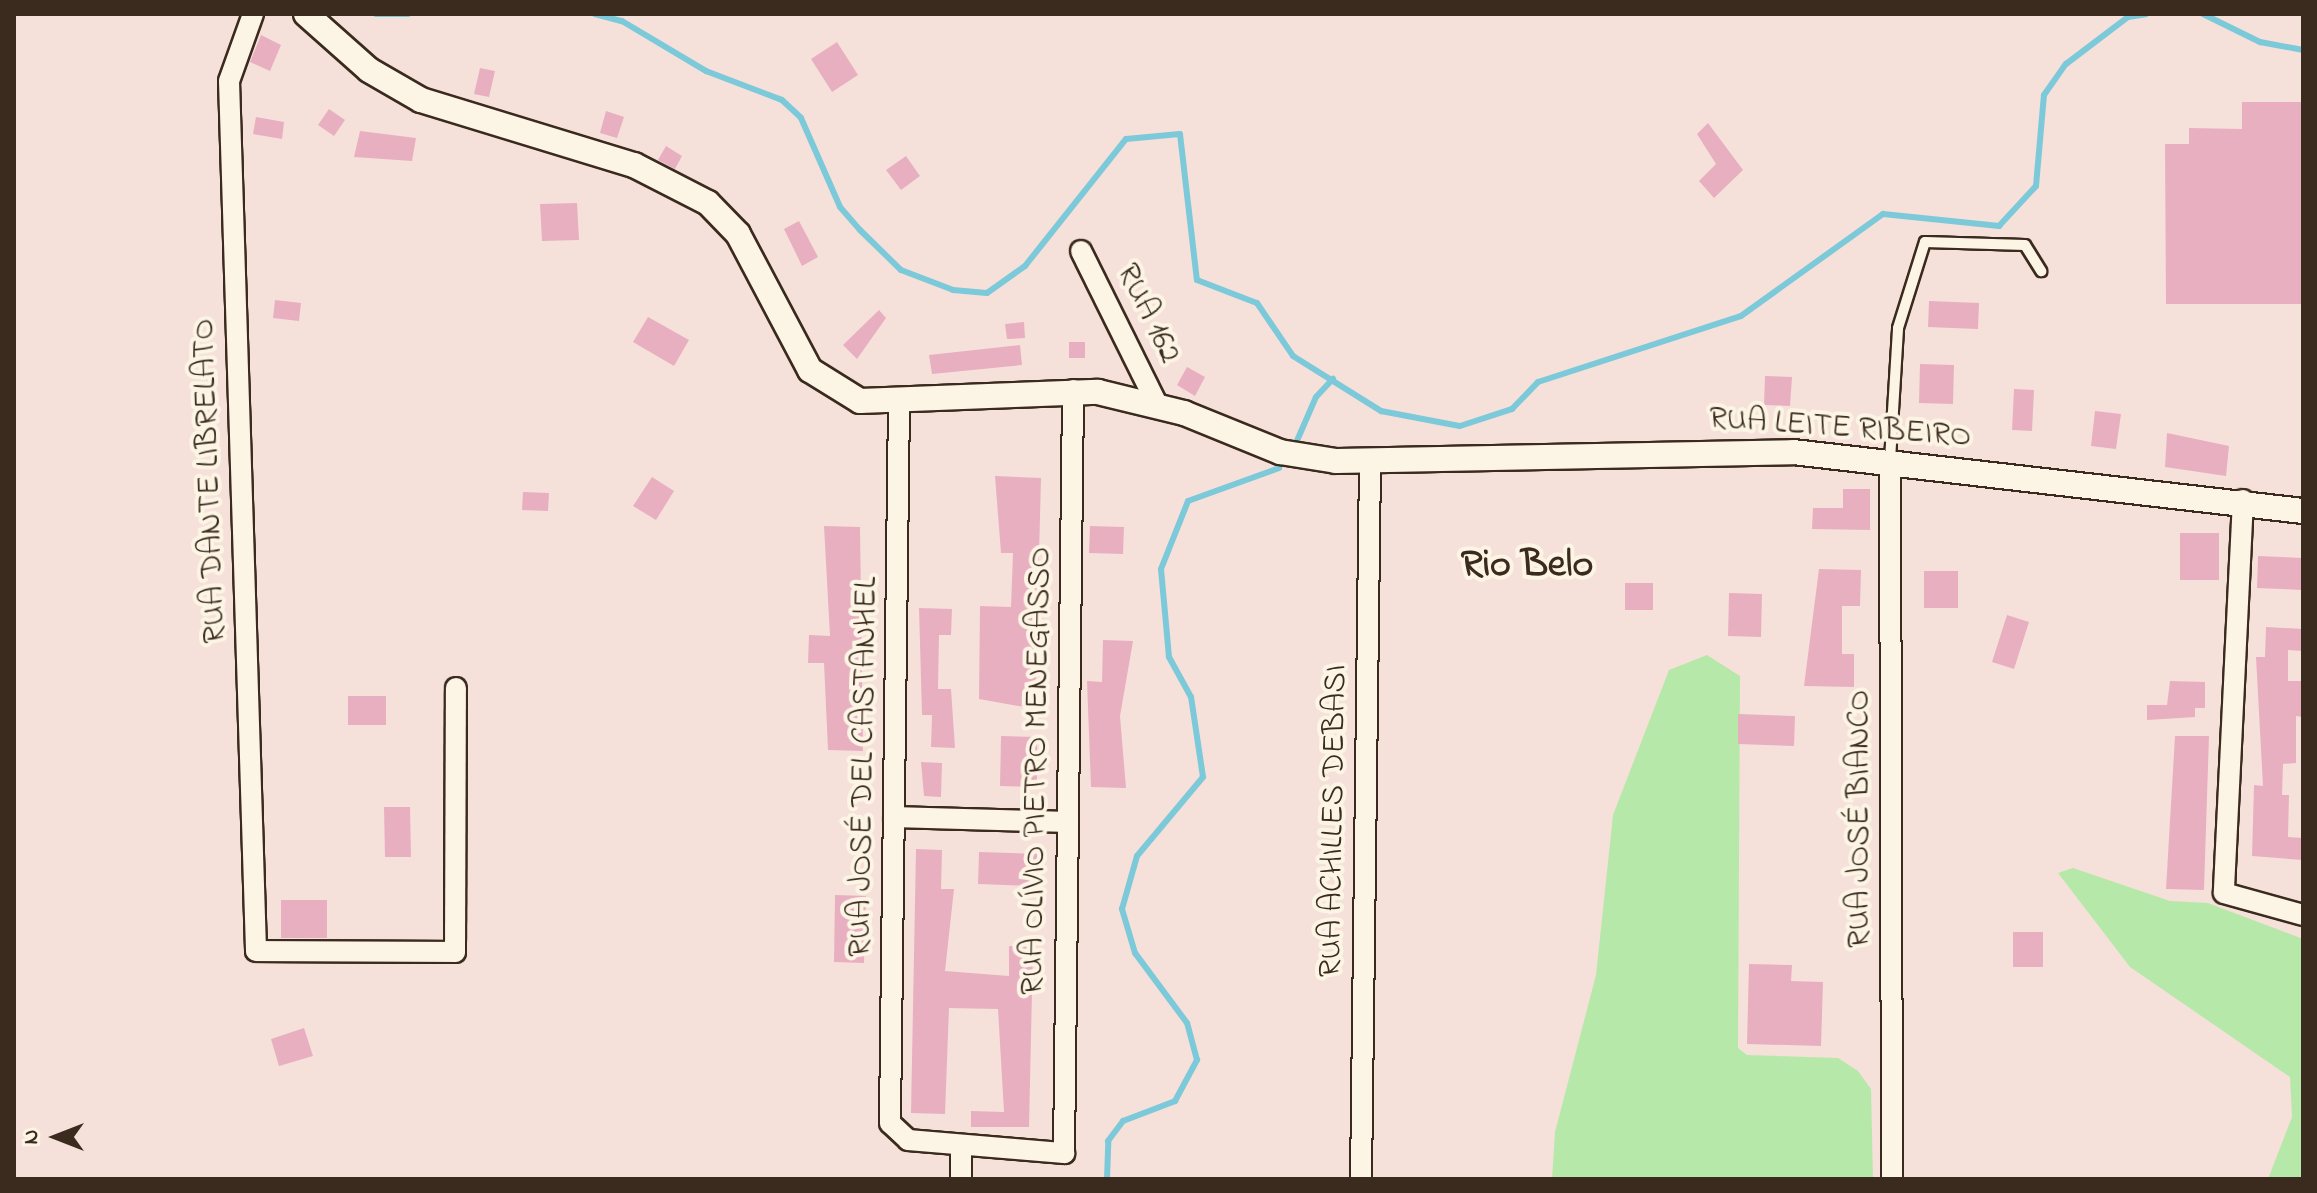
<!DOCTYPE html>
<meta charset="utf-8">
<style>
body{margin:0}
#map{position:relative;width:2317px;height:1193px;overflow:hidden;background:#f6e0da;font-family:"Indie Flower",sans-serif}
div>[style]{position:absolute}
.green>*{inset:0;background:#b6e9a9}
.stream>*{height:6px;margin:-3px;padding:0 3px;transform-origin:3px;border-radius:3px;background:#7ccad9}
.building>*{inset:0;background:#e8afc1}
.roads{filter:drop-shadow(2px 0 #3b2a1e) drop-shadow(-2px 0 #3b2a1e) drop-shadow(0 2px #3b2a1e) drop-shadow(0 -2px #3b2a1e)}
.service>*{height:10px;margin:-5px;padding:0 5px;transform-origin:5px;border-radius:5px;background:#fcf5e5}
.minor>*{height:20px;margin:-10px;padding:0 10px;transform-origin:10px;border-radius:10px;background:#fcf5e5}
.tertiary>*{height:24px;margin:-12px;padding:0 12px;transform-origin:12px;border-radius:12px;background:#fcf5e5}
span{translate:-50% -50%;white-space:nowrap;text-align:center;line-height:1.15;-webkit-text-stroke:8px #fcf5e5;paint-order:stroke}
.street-label{font-size:32px;color:#3b2a1e}
.district-label{font-size:40px;color:#3b2a1e;font-weight:700}
.frame{position:absolute;inset:0;border:16px solid #3b2a1e;pointer-events:none}
.north{position:absolute;left:16px;top:1097px;width:80px;height:80px;-webkit-text-stroke:6px #fcf5e5;paint-order:stroke;rotate:270deg;font-size:22px;font-weight:700;line-height:32px;text-align:center;color:#3b2a1e}
.north::after{content:'';display:block;margin:auto;width:28px;height:36px;background:#3b2a1e;clip-path:polygon(50% 0,100% 100%,50% 72%,0 100%)}
</style>
<div id="map">
<div class="green">
<div style="clip-path:polygon(1707px 655px,1740px 676px,1738px 1048px,1747px 1055px,1838px 1058px,1858px 1071px,1871px 1089px,1873px 1179px,1552px 1179px,1555px 1132px,1596px 975px,1613px 815px,1669px 670px)"></div>
<div style="clip-path:polygon(2073px 868px,2170px 901px,2208px 903px,2303px 939px,2303px 1179px,2268px 1179px,2292px 1117px,2290px 1077px,2130px 967px,2058px 873px)"></div>
</div>
<div class="stream">
<div style="left:376px;top:14px;width:32px"></div>
<div style="left:595px;top:14px;width:28px;rotate:15deg"></div>
<div style="left:622px;top:21px;width:98px;rotate:30.8deg"></div>
<div style="left:706px;top:71px;width:81px;rotate:20.9deg"></div>
<div style="left:782px;top:100px;width:26px;rotate:43deg"></div>
<div style="left:801px;top:118px;width:97px;rotate:66.3deg"></div>
<div style="left:840px;top:207px;width:30px;rotate:49deg"></div>
<div style="left:860px;top:230px;width:57px;rotate:44.3deg"></div>
<div style="left:901px;top:270px;width:56px;rotate:21deg"></div>
<div style="left:953px;top:290px;width:34px;rotate:5deg"></div>
<div style="left:987px;top:293px;width:47px;rotate:-35.4deg"></div>
<div style="left:1025px;top:266px;width:162px;rotate:-51.5deg"></div>
<div style="left:1126px;top:139px;width:54px;rotate:-5.3deg"></div>
<div style="left:1180px;top:134px;width:147px;rotate:83.4deg"></div>
<div style="left:1197px;top:280px;width:64px;rotate:21deg"></div>
<div style="left:1257px;top:303px;width:64px;rotate:55.8deg"></div>
<div style="left:1293px;top:356px;width:104px;rotate:32deg"></div>
<div style="left:1381px;top:411px;width:80px;rotate:10.8deg"></div>
<div style="left:1460px;top:426px;width:55px;rotate:-18.1deg"></div>
<div style="left:1512px;top:409px;width:37px;rotate:-46deg"></div>
<div style="left:1538px;top:382px;width:213px;rotate:-18deg"></div>
<div style="left:1741px;top:316px;width:175px;rotate:-35.7deg"></div>
<div style="left:1883px;top:214px;width:117px;rotate:5.9deg"></div>
<div style="left:1999px;top:226px;width:54px;rotate:-47.2deg"></div>
<div style="left:2036px;top:186px;width:91px;rotate:-85deg"></div>
<div style="left:2044px;top:95px;width:38px;rotate:-55deg"></div>
<div style="left:2066px;top:64px;width:78px;rotate:-37.2deg"></div>
<div style="left:2128px;top:17px;width:18px;rotate:-9deg"></div>
<div style="left:2203px;top:14px;width:64px;rotate:26.2deg"></div>
<div style="left:2260px;top:42px;width:44px;rotate:10.5deg"></div>
<div style="left:1296px;top:443px;width:50px;rotate:-66.5deg"></div>
<div style="left:1316px;top:397px;width:25px;rotate:-47deg"></div>
<div style="left:1107px;top:1179px;width:38px;rotate:-88deg"></div>
<div style="left:1108px;top:1141px;width:25px;rotate:-53deg"></div>
<div style="left:1123px;top:1121px;width:56px;rotate:-21deg"></div>
<div style="left:1175px;top:1101px;width:47px;rotate:-61.8deg"></div>
<div style="left:1197px;top:1060px;width:38px;rotate:-105deg"></div>
<div style="left:1187px;top:1023px;width:87px;rotate:-126.6deg"></div>
<div style="left:1135px;top:953px;width:46px;rotate:-106.5deg"></div>
<div style="left:1122px;top:909px;width:55px;rotate:-74.2deg"></div>
<div style="left:1137px;top:856px;width:103px;rotate:-50.1deg"></div>
<div style="left:1203px;top:777px;width:81px;rotate:-98.5deg"></div>
<div style="left:1191px;top:697px;width:46px;rotate:-118.8deg"></div>
<div style="left:1169px;top:657px;width:88px;rotate:-95.2deg"></div>
<div style="left:1161px;top:569px;width:73px;rotate:-68.3deg"></div>
<div style="left:1188px;top:501px;width:97px;rotate:-19.9deg"></div>
</div>
<div class="building">
<div style="clip-path:polygon(261px 35px,281px 45px,270px 71px,250px 62px)"></div>
<div style="clip-path:polygon(837px 42px,858px 75px,832px 92px,811px 59px)"></div>
<div style="clip-path:polygon(480px 68px,495px 71px,489px 97px,474px 94px)"></div>
<div style="clip-path:polygon(2242px 102px,2303px 102px,2303px 304px,2166px 304px,2165px 144px,2189px 144px,2189px 128px,2242px 129px)"></div>
<div style="clip-path:polygon(329px 109px,345px 120px,334px 136px,318px 125px)"></div>
<div style="clip-path:polygon(606px 111px,624px 117px,617px 138px,600px 133px)"></div>
<div style="clip-path:polygon(256px 117px,284px 122px,282px 139px,253px 134px)"></div>
<div style="clip-path:polygon(1708px 123px,1743px 170px,1714px 198px,1699px 181px,1716px 164px,1697px 134px)"></div>
<div style="clip-path:polygon(360px 131px,416px 138px,412px 161px,354px 157px)"></div>
<div style="clip-path:polygon(666px 146px,682px 156px,675px 169px,658px 160px)"></div>
<div style="clip-path:polygon(906px 156px,920px 176px,901px 190px,886px 170px)"></div>
<div style="clip-path:polygon(577px 203px,579px 240px,542px 241px,540px 204px)"></div>
<div style="clip-path:polygon(799px 221px,818px 257px,802px 266px,784px 229px)"></div>
<div style="clip-path:polygon(275px 300px,301px 303px,299px 321px,273px 318px)"></div>
<div style="clip-path:polygon(1929px 301px,1979px 303px,1978px 329px,1928px 327px)"></div>
<div style="clip-path:polygon(879px 310px,886px 318px,857px 359px,843px 345px)"></div>
<div style="clip-path:polygon(648px 317px,689px 340px,674px 366px,633px 342px)"></div>
<div style="clip-path:polygon(1024px 322px,1025px 338px,1007px 339px,1005px 324px)"></div>
<div style="clip-path:polygon(1069px 342px,1085px 342px,1085px 358px,1069px 358px)"></div>
<div style="clip-path:polygon(1020px 345px,1022px 365px,932px 374px,929px 355px)"></div>
<div style="clip-path:polygon(1920px 364px,1954px 365px,1953px 404px,1919px 403px)"></div>
<div style="clip-path:polygon(1187px 367px,1205px 377px,1195px 396px,1177px 385px)"></div>
<div style="clip-path:polygon(1765px 376px,1792px 377px,1790px 406px,1764px 405px)"></div>
<div style="clip-path:polygon(2014px 389px,2034px 390px,2032px 431px,2012px 430px)"></div>
<div style="clip-path:polygon(2095px 411px,2121px 414px,2116px 449px,2091px 446px)"></div>
<div style="clip-path:polygon(2167px 433px,2229px 446px,2226px 476px,2165px 467px)"></div>
<div style="clip-path:polygon(995px 476px,1041px 478px,1035px 709px,979px 699px,980px 606px,1011px 607px,1013px 553px,1001px 553px)"></div>
<div style="clip-path:polygon(652px 477px,674px 491px,656px 520px,633px 506px)"></div>
<div style="clip-path:polygon(1843px 489px,1870px 489px,1870px 530px,1812px 529px,1813px 508px,1843px 508px)"></div>
<div style="clip-path:polygon(523px 492px,549px 493px,548px 511px,522px 510px)"></div>
<div style="clip-path:polygon(824px 526px,860px 527px,863px 751px,828px 750px,824px 663px,808px 663px,809px 635px,830px 636px)"></div>
<div style="clip-path:polygon(1090px 526px,1124px 527px,1123px 554px,1089px 553px)"></div>
<div style="clip-path:polygon(2180px 533px,2219px 533px,2219px 580px,2180px 580px)"></div>
<div style="clip-path:polygon(2258px 556px,2303px 558px,2303px 590px,2257px 588px)"></div>
<div style="clip-path:polygon(1819px 569px,1861px 570px,1860px 606px,1842px 606px,1842px 654px,1854px 654px,1854px 687px,1804px 686px)"></div>
<div style="clip-path:polygon(1924px 571px,1958px 571px,1958px 608px,1924px 608px)"></div>
<div style="clip-path:polygon(1625px 583px,1653px 583px,1653px 610px,1625px 610px)"></div>
<div style="clip-path:polygon(1729px 593px,1762px 594px,1761px 637px,1728px 636px)"></div>
<div style="clip-path:polygon(919px 608px,952px 609px,951px 635px,939px 635px,938px 689px,951px 689px,955px 748px,931px 747px,932px 715px,922px 715px)"></div>
<div style="clip-path:polygon(2007px 615px,2029px 622px,2014px 669px,1992px 662px)"></div>
<div style="clip-path:polygon(2266px 627px,2303px 629px,2303px 651px,2288px 650px,2288px 681px,2303px 681px,2303px 717px,2296px 716px,2296px 763px,2283px 764px,2282px 795px,2289px 795px,2288px 837px,2303px 838px,2303px 860px,2252px 856px,2254px 785px,2263px 786px,2256px 657px,2265px 657px)"></div>
<div style="clip-path:polygon(1103px 640px,1133px 641px,1120px 716px,1126px 788px,1091px 787px,1087px 681px,1102px 682px)"></div>
<div style="clip-path:polygon(2170px 681px,2205px 682px,2205px 708px,2195px 708px,2195px 717px,2147px 720px,2147px 705px,2167px 705px)"></div>
<div style="clip-path:polygon(348px 696px,386px 696px,386px 725px,348px 725px)"></div>
<div style="clip-path:polygon(1738px 714px,1795px 716px,1794px 746px,1738px 744px)"></div>
<div style="clip-path:polygon(1001px 736px,1037px 737px,1037px 787px,1000px 786px)"></div>
<div style="clip-path:polygon(2175px 736px,2209px 736px,2204px 890px,2166px 889px)"></div>
<div style="clip-path:polygon(921px 762px,942px 763px,941px 797px,924px 796px)"></div>
<div style="clip-path:polygon(384px 807px,410px 807px,411px 857px,385px 857px)"></div>
<div style="clip-path:polygon(916px 849px,942px 850px,941px 889px,954px 889px,945px 971px,1009px 976px,1009px 946px,1033px 947px,1029px 1127px,971px 1127px,971px 1111px,1004px 1112px,998px 1009px,949px 1008px,945px 1114px,911px 1113px)"></div>
<div style="clip-path:polygon(979px 852px,1037px 854px,1036px 886px,978px 884px)"></div>
<div style="clip-path:polygon(835px 895px,866px 896px,864px 963px,834px 962px)"></div>
<div style="clip-path:polygon(281px 900px,327px 900px,327px 938px,281px 938px)"></div>
<div style="clip-path:polygon(2013px 932px,2043px 932px,2043px 967px,2013px 967px)"></div>
<div style="clip-path:polygon(1749px 964px,1792px 965px,1791px 981px,1823px 982px,1821px 1046px,1747px 1044px)"></div>
<div style="clip-path:polygon(304px 1028px,313px 1056px,279px 1066px,271px 1039px)"></div>
</div>
<div class="roads">
<div class="service">
<div style="left:1890px;top:460px;width:132px;rotate:-86.5deg"></div>
<div style="left:1898px;top:328px;width:90px;rotate:-72.6deg"></div>
<div style="left:1925px;top:242px;width:100px;rotate:1.7deg"></div>
<div style="left:2025px;top:245px;width:31px;rotate:58deg"></div>
</div>
<div class="minor">
<div style="left:253px;top:14px;width:71px;rotate:109.7deg"></div>
<div style="left:229px;top:81px;width:870px;rotate:88.22deg"></div>
<div style="left:256px;top:951px;width:199px;rotate:0.3deg"></div>
<div style="left:455px;top:952px;width:264px;rotate:-89.8deg"></div>
<div style="left:1081px;top:251px;width:171px;rotate:63.6deg"></div>
<div style="left:899px;top:402px;width:721px;rotate:90.72deg"></div>
<div style="left:890px;top:1123px;width:25px;rotate:43deg"></div>
<div style="left:908px;top:1140px;width:157px;rotate:4.8deg"></div>
<div style="left:1064px;top:1153px;width:763px;rotate:-89.32deg"></div>
<div style="left:1890px;top:460px;width:718px;rotate:89.84deg"></div>
<div style="left:2243px;top:500px;width:393px;rotate:92.8deg"></div>
<div style="left:2224px;top:893px;width:82px;rotate:15.6deg"></div>
<div style="left:894px;top:817px;width:174px;rotate:1.6deg"></div>
<div style="left:961px;top:1179px;width:34px;rotate:-90deg"></div>
<div style="left:1361px;top:1179px;width:716px;rotate:-89.28deg"></div>
</div>
<div class="tertiary">
<div style="left:306px;top:14px;width:84px;rotate:41.6deg"></div>
<div style="left:369px;top:70px;width:60px;rotate:30deg"></div>
<div style="left:421px;top:100px;width:223px;rotate:17deg"></div>
<div style="left:634px;top:165px;width:83px;rotate:27.2deg"></div>
<div style="left:708px;top:203px;width:43px;rotate:45.9deg"></div>
<div style="left:738px;top:234px;width:154px;rotate:62.1deg"></div>
<div style="left:810px;top:370px;width:59px;rotate:31.8deg"></div>
<div style="left:860px;top:401px;width:238px;rotate:-2.2deg"></div>
<div style="left:1098px;top:392px;width:89px;rotate:13.7deg"></div>
<div style="left:1184px;top:413px;width:104px;rotate:22.1deg"></div>
<div style="left:1280px;top:452px;width:57px;rotate:9.1deg"></div>
<div style="left:1336px;top:461px;width:457px;rotate:-1.1deg"></div>
<div style="left:1793px;top:452px;width:513px;rotate:6.6deg"></div>
</div>
</div>
<div class="street-label">
<span style="left:1147px;top:314px;rotate:64deg">RUA 162</span>
<span style="left:1840px;top:429px;rotate:4deg">RUA LEITE RIBEIRO</span>
<span style="left:211px;top:481px;rotate:-92deg">RUA DANTE LIBRELATO</span>
<span style="left:865px;top:767px;rotate:-89deg">RUA JOSÉ DEL CASTANHEL</span>
<span style="left:1038px;top:771px;rotate:-89deg">RUA OLÍVIO PIETRO MENEGASSO</span>
<span style="left:1861px;top:819px;rotate:-90deg">RUA JOSÉ BIANCO</span>
<span style="left:1335px;top:821px;rotate:-89deg">RUA ACHILLES DEBASI</span>
</div>
<div class="district-label">
<span style="left:1527px;top:566px">Rio Belo</span>
</div>
<div class="frame"></div>
<div class="north">N</div>
</div>
